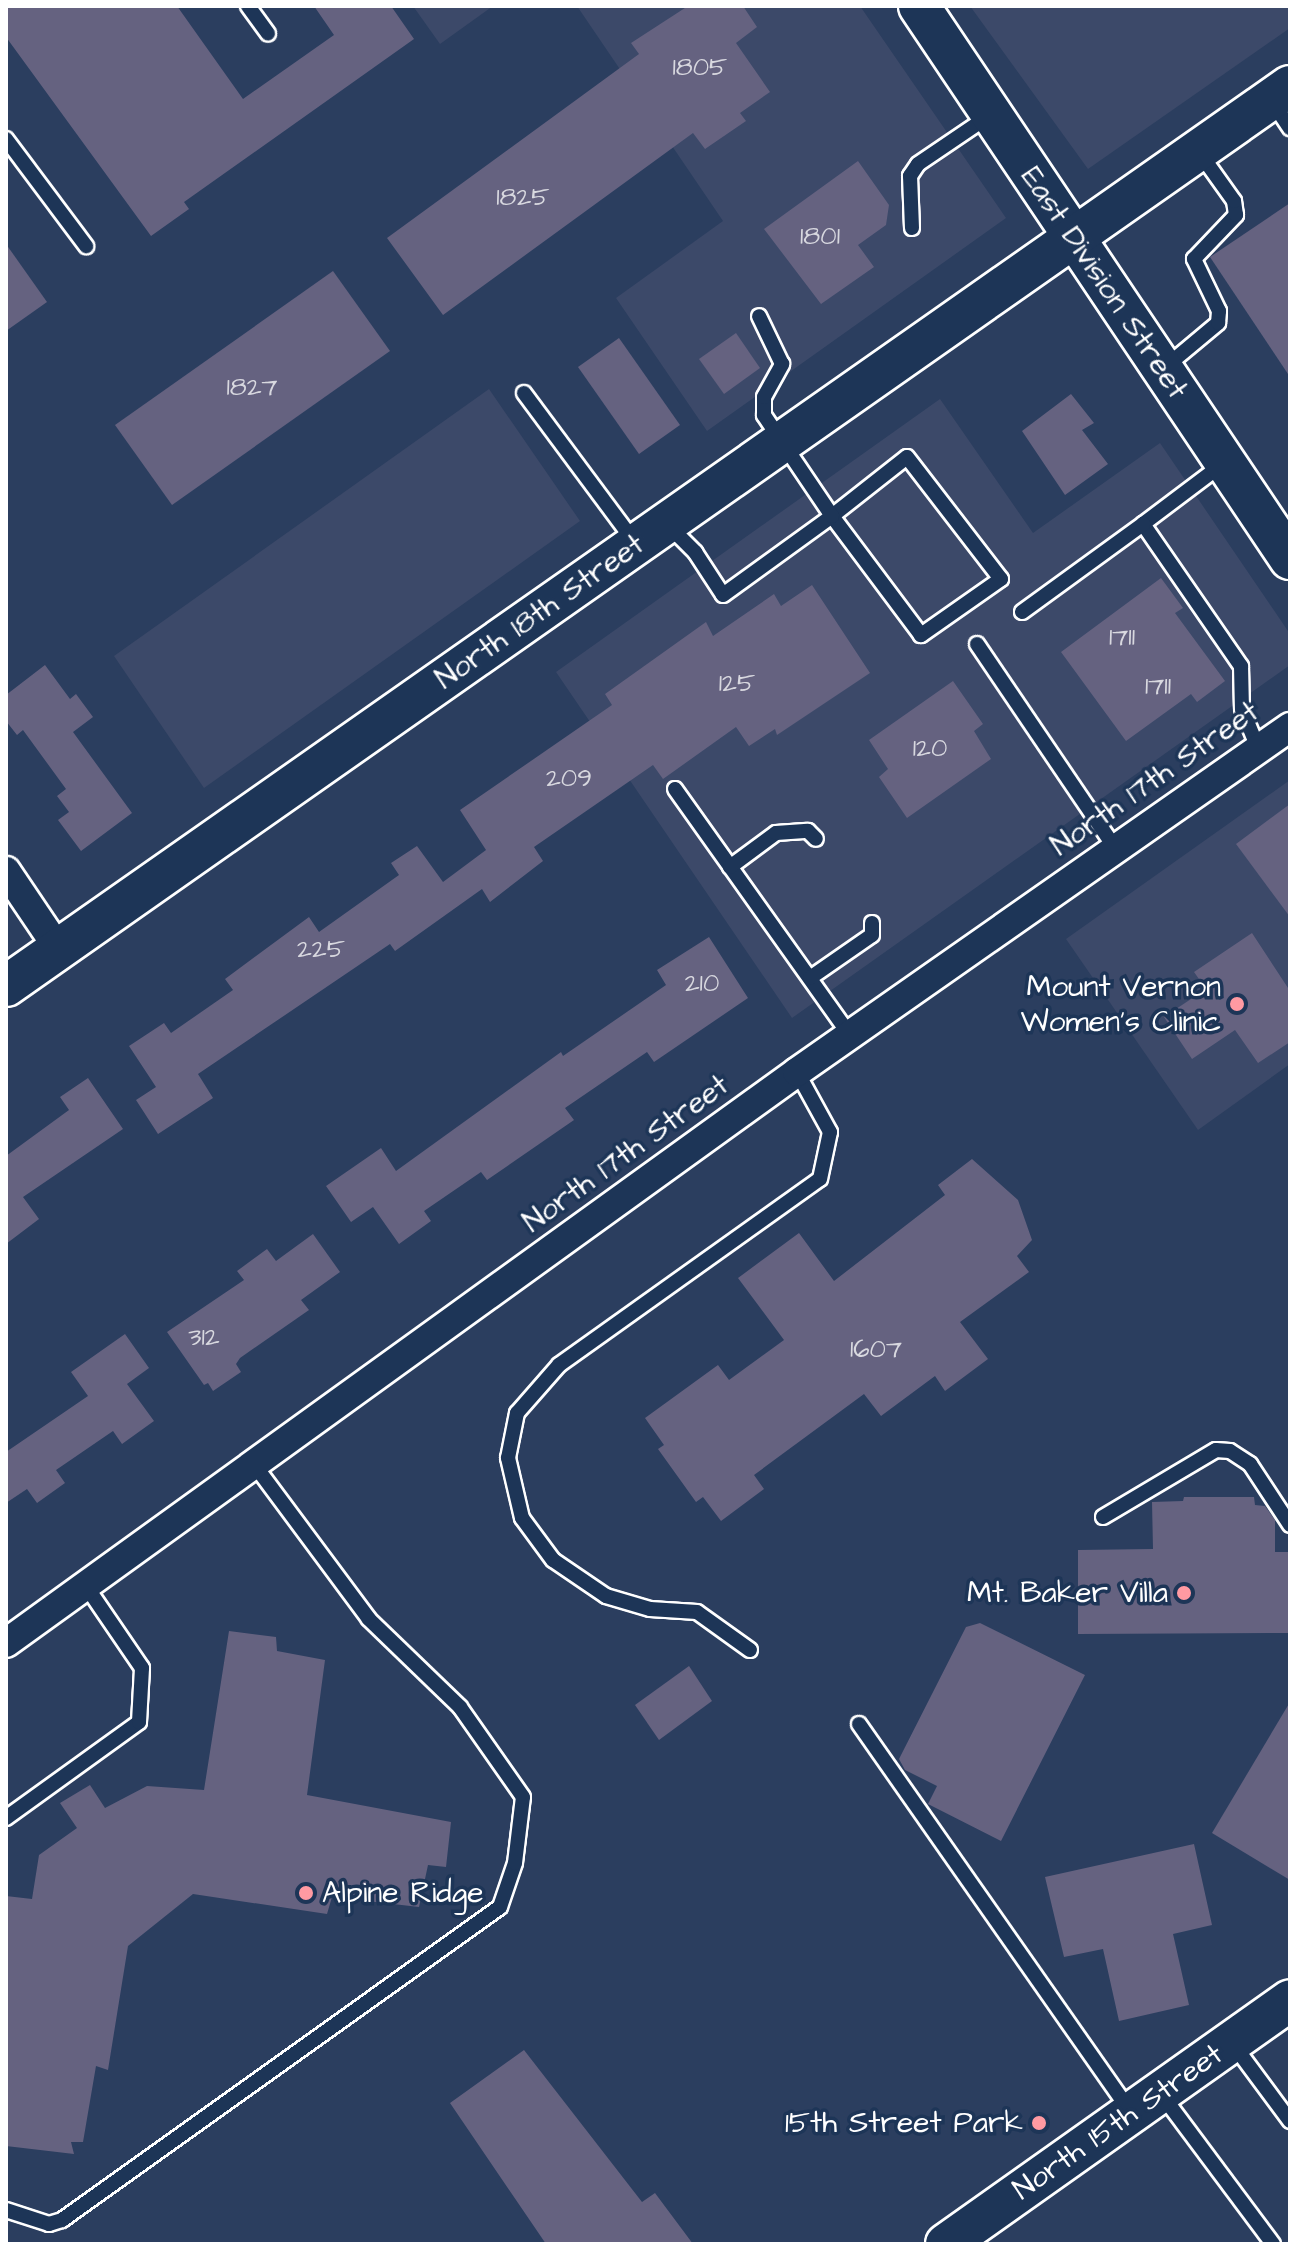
<!DOCTYPE html>
<style>
body{margin:0}
#map{position:relative;width:1296px;height:2250px;overflow:hidden;background:#2b3e5f;font-family:"Architects Daughter",sans-serif}
div>[style]{position:absolute}
.built>*{inset:0;background:#3c4969}
.building>*{inset:0;background:#656280}
.roads{filter:drop-shadow(2px 0 #fff) drop-shadow(-2px 0 #fff) drop-shadow(0 2px #fff) drop-shadow(0 -2px #fff)}
.lane>*{height:14px;margin:-7px;padding:0 7px;transform-origin:7px;border-radius:7px;background:#1d3557}
.street>*{height:28px;margin:-14px;padding:0 14px;transform-origin:14px;border-radius:14px;background:#1d3557}
.secondary>*{height:40px;margin:-20px;padding:0 20px;transform-origin:20px;border-radius:20px;background:#1d3557}
.dots>*{width:22px;height:22px;translate:-50% -50%;box-sizing:border-box;border:4px solid #1d3557;border-radius:50%}
span{translate:-50% -50%;white-space:nowrap;text-align:center;line-height:1.15;-webkit-text-stroke:7px #1d3557;paint-order:stroke}
.number-label{font-size:26px;color:#d8d8df}
.number-label span{-webkit-text-stroke-width:0}
.street-label{font-size:30px;color:#fff}
.poi-label{font-size:30px;color:#fff}
.right{translate:-100% -50%;text-align:right}
.left{translate:0 -50%;text-align:left}
.frame{position:absolute;inset:0;border:8px solid #fff;pointer-events:none}
</style>
<div id="map">
<div class="built">
<div style="clip-path:polygon(413px 6px,493px 6px,440px 44px)"></div>
<div style="clip-path:polygon(577px 6px,860px 6px,1006px 218px,707px 431px,616px 298px,723px 221px)"></div>
<div style="clip-path:polygon(970px 6px,1290px 6px,1290px 28px,1088px 169px)"></div>
<div style="clip-path:polygon(489px 389px,580px 521px,204px 788px,114px 656px)"></div>
<div style="clip-path:polygon(940px 399px,1033px 533px,1160px 443px,1290px 634px,1290px 665px,792px 1018px,556px 672px)"></div>
<div style="clip-path:polygon(1290px 780px,1290px 1064px,1198px 1130px,1066px 939px)"></div>
</div>
<div class="building">
<div style="clip-path:polygon(6px 6px,177px 6px,243px 99px,334px 35px,314px 6px,391px 6px,414px 39px,184px 202px,189px 209px,151px 236px,6px 37px)"></div>
<div style="clip-path:polygon(688px 6px,743px 6px,757px 27px,736px 43px,770px 92px,740px 113px,746px 121px,705px 149px,693px 133px,443px 315px,387px 238px,639px 54px,631px 43px)"></div>
<div style="clip-path:polygon(858px 161px,889px 205px,886px 225px,858px 245px,874px 267px,821px 304px,764px 229px)"></div>
<div style="clip-path:polygon(1290px 203px,1290px 377px,1210px 257px)"></div>
<div style="clip-path:polygon(6px 244px,47px 302px,6px 331px)"></div>
<div style="clip-path:polygon(333px 271px,390px 351px,172px 505px,115px 425px)"></div>
<div style="clip-path:polygon(736px 333px,760px 368px,724px 394px,699px 359px)"></div>
<div style="clip-path:polygon(619px 338px,680px 425px,639px 454px,578px 367px)"></div>
<div style="clip-path:polygon(1071px 394px,1094px 423px,1082px 430px,1108px 464px,1065px 495px,1022px 431px)"></div>
<div style="clip-path:polygon(1161px 578px,1183px 608px,1175px 613px,1225px 681px,1197px 702px,1191px 694px,1126px 741px,1061px 652px)"></div>
<div style="clip-path:polygon(812px 585px,870px 673px,777px 735px,775px 729px,749px 746px,736px 727px,663px 779px,653px 765px,534px 847px,543px 861px,490px 902px,482px 889px,395px 951px,390px 944px,198px 1074px,213px 1098px,158px 1134px,136px 1100px,156px 1087px,129px 1046px,164px 1023px,171px 1033px,233px 990px,225px 979px,309px 917px,319px 932px,399px 875px,391px 863px,417px 846px,443px 882px,486px 850px,460px 810px,612px 705px,605px 694px,706px 622px,713px 636px,774px 594px,781px 606px)"></div>
<div style="clip-path:polygon(45px 665px,70px 699px,76px 694px,93px 717px,73px 732px,132px 813px,81px 851px,58px 820px,69px 812px,57px 796px,66px 789px,23px 730px,17px 735px,6px 721px,6px 695px)"></div>
<div style="clip-path:polygon(953px 681px,983px 724px,974px 731px,991px 759px,907px 818px,879px 777px,888px 769px,869px 740px)"></div>
<div style="clip-path:polygon(1290px 804px,1290px 917px,1236px 844px)"></div>
<div style="clip-path:polygon(1252px 933px,1290px 991px,1290px 1042px,1258px 1063px,1235px 1030px,1192px 1059px,1164px 1017px,1206px 989px,1194px 972px)"></div>
<div style="clip-path:polygon(709px 937px,748px 998px,654px 1062px,647px 1052px,565px 1108px,574px 1120px,487px 1180px,481px 1172px,424px 1211px,431px 1221px,399px 1244px,373px 1207px,351px 1222px,326px 1186px,381px 1148px,396px 1171px,561px 1052px,563px 1056px,666px 985px,657px 970px)"></div>
<div style="clip-path:polygon(88px 1078px,123px 1129px,23px 1197px,39px 1219px,6px 1244px,6px 1156px,69px 1110px,60px 1097px)"></div>
<div style="clip-path:polygon(972px 1159px,1018px 1200px,1032px 1240px,1017px 1256px,1029px 1272px,960px 1322px,988px 1359px,945px 1391px,935px 1376px,881px 1416px,864px 1394px,754px 1475px,764px 1489px,721px 1521px,703px 1497px,696px 1502px,658px 1449px,664px 1445px,645px 1418px,718px 1365px,729px 1380px,784px 1340px,738px 1278px,799px 1233px,834px 1281px,945px 1195px,938px 1185px)"></div>
<div style="clip-path:polygon(313px 1234px,340px 1272px,301px 1300px,309px 1310px,240px 1358px,236px 1364px,241px 1372px,213px 1391px,208px 1383px,204px 1385px,167px 1332px,244px 1280px,237px 1271px,267px 1249px,276px 1261px)"></div>
<div style="clip-path:polygon(125px 1334px,149px 1368px,127px 1384px,154px 1421px,122px 1444px,113px 1431px,56px 1470px,65px 1483px,37px 1503px,27px 1489px,6px 1503px,6px 1452px,88px 1396px,71px 1372px)"></div>
<div style="clip-path:polygon(1184px 1497px,1254px 1497px,1255px 1505px,1265px 1506px,1275px 1520px,1275px 1552px,1290px 1552px,1290px 1633px,1078px 1634px,1078px 1550px,1153px 1549px,1152px 1502px,1183px 1501px)"></div>
<div style="clip-path:polygon(980px 1623px,1085px 1675px,1001px 1841px,928px 1804px,937px 1786px,905px 1770px,899px 1759px,966px 1627px)"></div>
<div style="clip-path:polygon(229px 1631px,276px 1637px,277px 1651px,325px 1660px,307px 1795px,451px 1822px,446px 1867px,428px 1865px,419px 1907px,332px 1897px,327px 1914px,193px 1894px,128px 1946px,108px 2070px,96px 2066px,83px 2142px,71px 2142px,74px 2154px,6px 2146px,6px 1896px,32px 1899px,39px 1855px,77px 1828px,60px 1803px,90px 1785px,105px 1808px,147px 1786px,204px 1790px)"></div>
<div style="clip-path:polygon(689px 1666px,712px 1701px,659px 1740px,635px 1705px)"></div>
<div style="clip-path:polygon(1290px 1702px,1290px 1880px,1212px 1833px)"></div>
<div style="clip-path:polygon(1194px 1844px,1212px 1925px,1173px 1934px,1189px 2005px,1119px 2021px,1103px 1949px,1064px 1957px,1045px 1877px)"></div>
<div style="clip-path:polygon(524px 2050px,642px 2202px,655px 2193px,693px 2244px,546px 2244px,450px 2103px)"></div>
</div>
<div class="roads">
<div class="lane">
<div style="left:248px;top:6px;width:34px;rotate:54deg"></div>
<div style="left:1271px;top:100px;width:34px;rotate:56deg"></div>
<div style="left:6px;top:139px;width:134px;rotate:53.2deg"></div>
<div style="left:912px;top:228px;width:52px;rotate:-92.2deg"></div>
<div style="left:910px;top:176px;width:14px;rotate:-56deg"></div>
<div style="left:918px;top:164px;width:86px;rotate:-34.1deg"></div>
<div style="left:1163px;top:369px;width:72px;rotate:-39.9deg"></div>
<div style="left:1218px;top:323px;width:12px;rotate:-85deg"></div>
<div style="left:1219px;top:311px;width:58px;rotate:-115.7deg"></div>
<div style="left:1194px;top:259px;width:61px;rotate:-46.3deg"></div>
<div style="left:1236px;top:215px;width:14px;rotate:-98deg"></div>
<div style="left:1234px;top:201px;width:60px;rotate:-125.5deg"></div>
<div style="left:524px;top:393px;width:184px;rotate:53.4deg"></div>
<div style="left:907px;top:457px;width:154px;rotate:52.4deg"></div>
<div style="left:1001px;top:579px;width:98px;rotate:145deg"></div>
<div style="left:921px;top:635px;width:149px;rotate:-126.8deg"></div>
<div style="left:832px;top:516px;width:95px;rotate:-38.2deg"></div>
<div style="left:1224px;top:463px;width:101px;rotate:143deg"></div>
<div style="left:1143px;top:524px;width:173px;rotate:55.4deg"></div>
<div style="left:1241px;top:666px;width:43px;rotate:88.7deg"></div>
<div style="left:1242px;top:709px;width:42px;rotate:67.7deg"></div>
<div style="left:667px;top:524px;width:40px;rotate:45deg"></div>
<div style="left:695px;top:552px;width:51px;rotate:56.9deg"></div>
<div style="left:723px;top:595px;width:135px;rotate:-35.9deg"></div>
<div style="left:832px;top:516px;width:122px;rotate:-124deg"></div>
<div style="left:764px;top:415px;width:18px;rotate:-90deg"></div>
<div style="left:764px;top:397px;width:38px;rotate:-61deg"></div>
<div style="left:782px;top:364px;width:53px;rotate:-115.6deg"></div>
<div style="left:1022px;top:612px;width:150px;rotate:-36deg"></div>
<div style="left:977px;top:644px;width:246px;rotate:55.9deg"></div>
<div style="left:675px;top:789px;width:302px;rotate:54.6deg"></div>
<div style="left:730px;top:867px;width:57px;rotate:-36.5deg"></div>
<div style="left:776px;top:833px;width:32px;rotate:-4deg"></div>
<div style="left:808px;top:831px;width:11px;rotate:45deg"></div>
<div style="left:810px;top:978px;width:75px;rotate:-34.7deg"></div>
<div style="left:872px;top:935px;width:12px;rotate:-90deg"></div>
<div style="left:1103px;top:1517px;width:131px;rotate:-30.7deg"></div>
<div style="left:1216px;top:1450px;width:14px;rotate:4deg"></div>
<div style="left:1230px;top:1451px;width:24px;rotate:33deg"></div>
<div style="left:1250px;top:1464px;width:73px;rotate:56.7deg"></div>
<div style="left:750px;top:1650px;width:65px;rotate:-144.4deg"></div>
<div style="left:697px;top:1612px;width:47px;rotate:-176.3deg"></div>
<div style="left:650px;top:1609px;width:46px;rotate:-163.5deg"></div>
<div style="left:606px;top:1596px;width:64px;rotate:-145.8deg"></div>
<div style="left:553px;top:1560px;width:52px;rotate:-126.4deg"></div>
<div style="left:522px;top:1518px;width:62px;rotate:-103.1deg"></div>
<div style="left:508px;top:1458px;width:46px;rotate:-78.7deg"></div>
<div style="left:517px;top:1413px;width:64px;rotate:-48.8deg"></div>
<div style="left:559px;top:1365px;width:320px;rotate:-35.5deg"></div>
<div style="left:820px;top:1179px;width:48px;rotate:-78deg"></div>
<div style="left:830px;top:1132px;width:68px;rotate:-118.8deg"></div>
<div style="left:859px;top:1724px;width:472px;rotate:55deg"></div>
<div style="left:6px;top:1818px;width:164px;rotate:-35.8deg"></div>
<div style="left:139px;top:1722px;width:54px;rotate:-86.8deg"></div>
<div style="left:142px;top:1668px;width:99px;rotate:-124.3deg"></div>
<div style="left:1233px;top:2044px;width:96px;rotate:53.5deg"></div>
<div style="left:1162px;top:2095px;width:186px;rotate:53.3deg"></div>
<div style="left:6px;top:2210px;width:45px;rotate:18deg"></div>
<div style="left:49px;top:2224px;width:14px;rotate:-17deg"></div>
<div style="left:62px;top:2220px;width:538px;rotate:-35.55deg"></div>
<div style="left:500px;top:1907px;width:46px;rotate:-71.2deg"></div>
<div style="left:515px;top:1863px;width:66px;rotate:-83.1deg"></div>
<div style="left:523px;top:1797px;width:110px;rotate:-125deg"></div>
<div style="left:460px;top:1707px;width:127px;rotate:-136deg"></div>
<div style="left:369px;top:1619px;width:193px;rotate:-126.6deg"></div>
</div>
<div class="street">
<div style="left:6px;top:871px;width:93px;rotate:56deg"></div>
<div style="left:6px;top:1643px;width:976px;rotate:-35.82deg"></div>
<div style="left:797px;top:1072px;width:602px;rotate:-34.98deg"></div>
</div>
<div class="secondary">
<div style="left:919px;top:6px;width:666px;rotate:56.14deg"></div>
<div style="left:6px;top:986px;width:1568px;rotate:-35.03deg"></div>
<div style="left:946px;top:2244px;width:422px;rotate:-35.3deg"></div>
</div>
</div>
<div class="dots">
<div style="left:1237px;top:1004px;background:#ff9aa2"></div>
<div style="left:1184px;top:1593px;background:#ff9aa2"></div>
<div style="left:306px;top:1893px;background:#ff9aa2"></div>
<div style="left:1039px;top:2123px;background:#ff9aa2"></div>
</div>
<div class="number-label">
<span style="left:700px;top:68px">1805</span>
<span style="left:523px;top:198px">1825</span>
<span style="left:820px;top:237px">1801</span>
<span style="left:252px;top:388px">1827</span>
<span style="left:1122px;top:638px">1711</span>
<span style="left:737px;top:684px">125</span>
<span style="left:1158px;top:687px">1711</span>
<span style="left:930px;top:749px">120</span>
<span style="left:569px;top:779px">209</span>
<span style="left:321px;top:950px">225</span>
<span style="left:702px;top:984px">210</span>
<span style="left:204px;top:1338px">312</span>
<span style="left:876px;top:1350px">1607</span>
</div>
<div class="street-label">
<span style="left:1104px;top:283px;rotate:56deg">East Division Street</span>
<span style="left:540px;top:612px;rotate:-35deg">North 18th Street</span>
<span style="left:1155px;top:779px;rotate:-35deg">North 17th Street</span>
<span style="left:626px;top:1154px;rotate:-36deg">North 17th Street</span>
<span style="left:1118px;top:2122px;rotate:-35deg">North 15th Street</span>
</div>
<div class="poi-label">
<span class="right" style="left:1221px;top:1004px">Mount Vernon<br>Women's Clinic</span>
<span class="right" style="left:1168px;top:1593px">Mt. Baker Villa</span>
<span class="left" style="left:322px;top:1893px">Alpine Ridge</span>
<span class="right" style="left:1023px;top:2123px">15th Street Park</span>
</div>
<div class="frame"></div>
</div>
